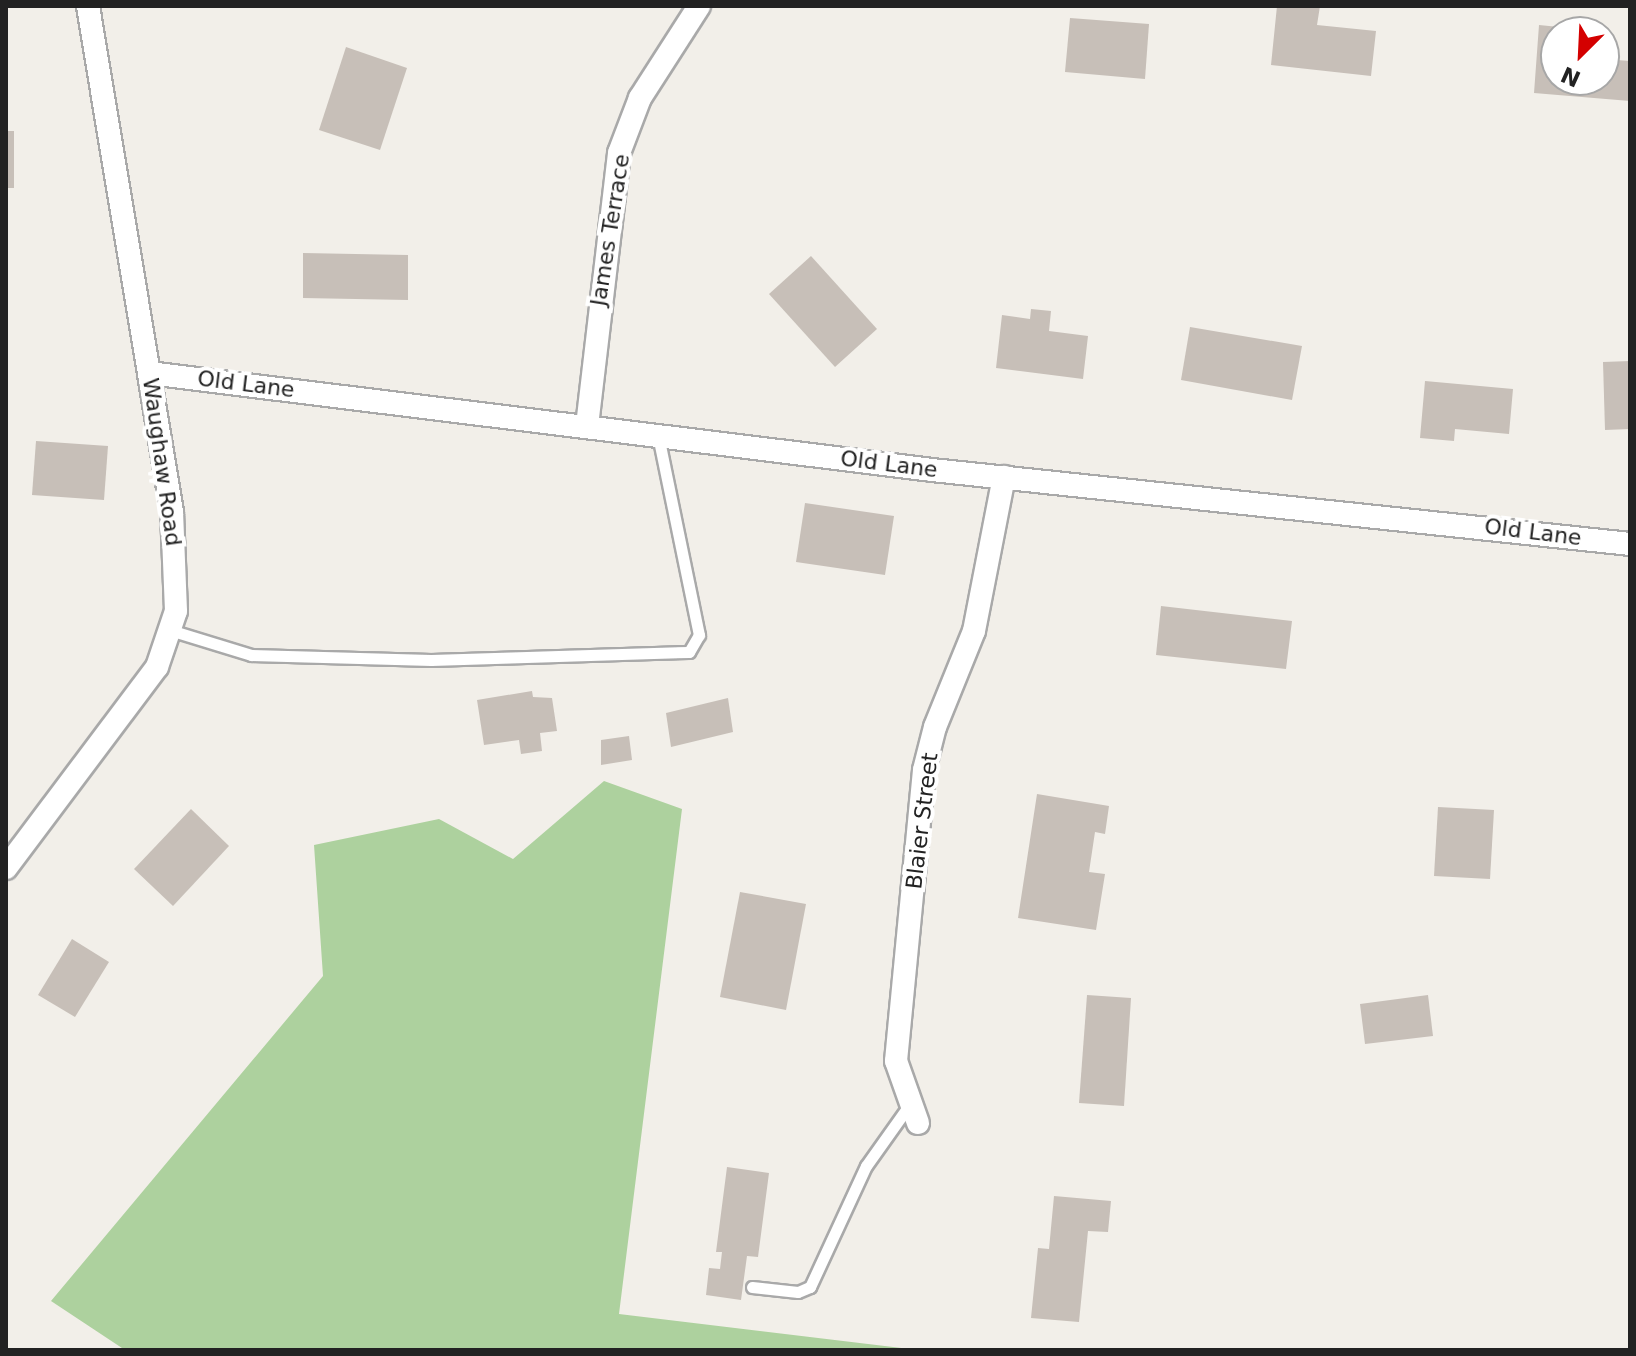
<!DOCTYPE html>
<style>
body{margin:0}
#map{position:relative;width:1636px;height:1356px;overflow:hidden;background:#f2efe9;font-family:"DejaVu Sans",sans-serif}
div>[style]{position:absolute}
.forest>*{inset:0;background:#add19e}
.building>*{inset:0;background:#c7bfb8}
.roads{filter:drop-shadow(2px 0 #a9a9a9) drop-shadow(-2px 0 #a9a9a9) drop-shadow(0 2px #a9a9a9) drop-shadow(0 -2px #a9a9a9)}
.lane>*{height:11px;margin:-5.5px;padding:0 5.5px;transform-origin:5.5px;border-radius:5.5px;background:#fff}
.street>*{height:22px;margin:-11px;padding:0 11px;transform-origin:11px;border-radius:11px;background:#fff}
span{translate:-50% -50%;white-space:nowrap;text-align:center;line-height:1.15;-webkit-text-stroke:8px #fff;paint-order:stroke}
.street-label{font-size:22px;color:#222}
.frame{position:absolute;inset:0;border:8px solid #222;pointer-events:none}
.north{position:absolute;left:1540px;top:16px;width:80px;height:80px;box-sizing:border-box;background:#fff;border:2px solid #a7a7a7;border-radius:50%;rotate:204deg;font-size:22px;font-weight:700;line-height:32px;text-align:center;color:#222}
.north::after{content:'';display:block;margin:auto;width:28px;height:36px;background:#d40000;clip-path:polygon(50% 0,100% 100%,50% 72%,0 100%)}
</style>
<div id="map">
<div class="forest">
<div style="clip-path:polygon(604px 781px,682px 809px,619px 1314px,918px 1350px,125px 1350px,51px 1301px,323px 976px,314px 845px,439px 819px,513px 859px)"></div>
</div>
<div class="building">
<div style="clip-path:polygon(1277px 6px,1320px 6px,1317px 25px,1376px 31px,1371px 76px,1271px 65px)"></div>
<div style="clip-path:polygon(1070px 18px,1149px 24px,1145px 79px,1065px 72px)"></div>
<div style="clip-path:polygon(1539px 25px,1579px 29px,1556px 32px,1556px 80px,1604px 80px,1604px 59px,1630px 61px,1630px 101px,1534px 93px)"></div>
<div style="clip-path:polygon(346px 47px,407px 68px,380px 150px,319px 130px)"></div>
<div style="clip-path:polygon(6px 131px,14px 131px,14px 188px,6px 188px)"></div>
<div style="clip-path:polygon(303px 253px,408px 255px,408px 300px,303px 298px)"></div>
<div style="clip-path:polygon(811px 256px,877px 329px,835px 367px,769px 294px)"></div>
<div style="clip-path:polygon(1031px 309px,1051px 311px,1049px 331px,1088px 336px,1083px 379px,996px 368px,1002px 315px,1030px 319px)"></div>
<div style="clip-path:polygon(1190px 327px,1302px 346px,1292px 400px,1181px 380px)"></div>
<div style="clip-path:polygon(1630px 361px,1630px 429px,1605px 430px,1603px 362px)"></div>
<div style="clip-path:polygon(1425px 381px,1513px 389px,1509px 434px,1455px 429px,1454px 441px,1420px 438px)"></div>
<div style="clip-path:polygon(36px 441px,108px 446px,104px 500px,32px 495px)"></div>
<div style="clip-path:polygon(805px 503px,894px 516px,885px 575px,796px 562px)"></div>
<div style="clip-path:polygon(1161px 606px,1292px 621px,1286px 669px,1156px 655px)"></div>
<div style="clip-path:polygon(532px 691px,533px 697px,552px 698px,557px 731px,540px 733px,542px 751px,521px 754px,519px 740px,484px 745px,477px 700px)"></div>
<div style="clip-path:polygon(728px 698px,733px 732px,671px 747px,666px 713px)"></div>
<div style="clip-path:polygon(629px 736px,632px 760px,601px 765px,601px 740px)"></div>
<div style="clip-path:polygon(1037px 794px,1109px 806px,1105px 834px,1095px 832px,1089px 872px,1105px 874px,1096px 930px,1018px 918px)"></div>
<div style="clip-path:polygon(1438px 807px,1494px 810px,1490px 879px,1434px 876px)"></div>
<div style="clip-path:polygon(191px 809px,229px 846px,173px 906px,134px 869px)"></div>
<div style="clip-path:polygon(740px 892px,806px 904px,786px 1010px,720px 997px)"></div>
<div style="clip-path:polygon(72px 939px,109px 962px,75px 1017px,38px 995px)"></div>
<div style="clip-path:polygon(1087px 995px,1131px 998px,1124px 1106px,1079px 1103px)"></div>
<div style="clip-path:polygon(1428px 995px,1433px 1036px,1365px 1044px,1360px 1004px)"></div>
<div style="clip-path:polygon(727px 1167px,769px 1173px,758px 1257px,747px 1256px,741px 1300px,706px 1295px,709px 1268px,720px 1269px,722px 1252px,716px 1252px)"></div>
<div style="clip-path:polygon(1054px 1196px,1111px 1201px,1108px 1232px,1088px 1231px,1079px 1322px,1031px 1318px,1038px 1248px,1049px 1249px)"></div>
</div>
<div class="roads">
<div class="lane">
<div style="left:173px;top:631px;width:82px;rotate:17.1deg"></div>
<div style="left:251px;top:655px;width:180px;rotate:1.6deg"></div>
<div style="left:431px;top:660px;width:258px;rotate:-1.8deg"></div>
<div style="left:689px;top:652px;width:20px;rotate:-60deg"></div>
<div style="left:699px;top:635px;width:204px;rotate:-101.6deg"></div>
<div style="left:752px;top:1287px;width:46px;rotate:6.2deg"></div>
<div style="left:798px;top:1292px;width:13px;rotate:-23deg"></div>
<div style="left:810px;top:1287px;width:133px;rotate:-65.2deg"></div>
<div style="left:866px;top:1166px;width:76px;rotate:-54.6deg"></div>
</div>
<div class="street">
<div style="left:149px;top:373px;width:789px;rotate:7.06deg"></div>
<div style="left:932px;top:470px;width:702px;rotate:6.05deg"></div>
<div style="left:587px;top:426px;width:275px;rotate:-83.3deg"></div>
<div style="left:619px;top:153px;width:59px;rotate:-69.1deg"></div>
<div style="left:640px;top:98px;width:109px;rotate:-57.3deg"></div>
<div style="left:6px;top:868px;width:251px;rotate:-53.1deg"></div>
<div style="left:157px;top:667px;width:59px;rotate:-71.3deg"></div>
<div style="left:176px;top:611px;width:99px;rotate:-92.3deg"></div>
<div style="left:172px;top:512px;width:513px;rotate:-99.43deg"></div>
<div style="left:918px;top:1123px;width:66px;rotate:-109.5deg"></div>
<div style="left:896px;top:1061px;width:292px;rotate:-84.5deg"></div>
<div style="left:924px;top:770px;width:44px;rotate:-75.7deg"></div>
<div style="left:935px;top:727px;width:104px;rotate:-67.9deg"></div>
<div style="left:974px;top:631px;width:157px;rotate:-79deg"></div>
</div>
</div>
<div class="street-label">
<span style="left:610px;top:230px;rotate:-81deg">James Terrace</span>
<span style="left:246px;top:384px;rotate:7deg">Old Lane</span>
<span style="left:162px;top:462px;rotate:82deg">Waughaw Road</span>
<span style="left:889px;top:464px;rotate:7deg">Old Lane</span>
<span style="left:1533px;top:532px;rotate:7deg">Old Lane</span>
<span style="left:922px;top:821px;rotate:-83deg">Blaier Street</span>
</div>
<div class="frame"></div>
<div class="north">N</div>
</div>
